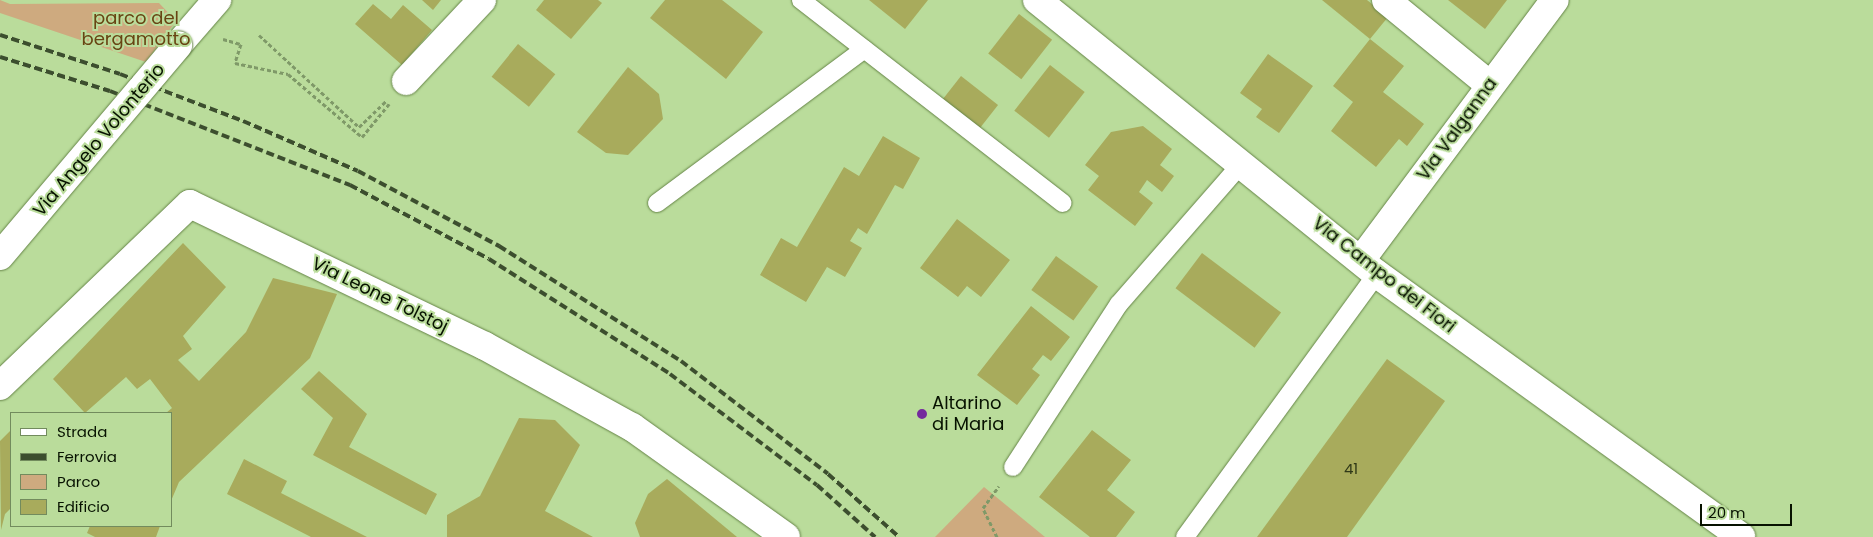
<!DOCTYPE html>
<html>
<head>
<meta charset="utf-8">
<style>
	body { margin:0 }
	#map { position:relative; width:1873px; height:537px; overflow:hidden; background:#badc9b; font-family:Poppins,sans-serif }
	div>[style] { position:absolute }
	.green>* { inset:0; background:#ceaa7f }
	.building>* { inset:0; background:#a8ab5c; transform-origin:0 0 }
	.path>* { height:3px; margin-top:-1.5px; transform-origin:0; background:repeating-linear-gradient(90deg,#7f9968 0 4px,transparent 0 6.5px) }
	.roads { filter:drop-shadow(0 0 1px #658447) drop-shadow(0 0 1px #658447) }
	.lane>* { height:18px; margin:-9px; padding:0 9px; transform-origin:9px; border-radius:9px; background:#fff }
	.street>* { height:28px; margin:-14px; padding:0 14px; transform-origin:14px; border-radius:14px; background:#fff }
	.secondary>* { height:28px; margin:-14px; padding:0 14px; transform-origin:14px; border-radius:14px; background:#fff }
	.rail>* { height:4px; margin-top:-2px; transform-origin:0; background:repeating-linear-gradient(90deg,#3c4e2e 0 8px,transparent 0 12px) }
	.bridges { filter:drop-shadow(0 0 1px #658447) drop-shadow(0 0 1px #658447) }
	.secondary-bridge>* { height:28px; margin:-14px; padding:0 14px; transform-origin:14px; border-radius:14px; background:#fff }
	.dots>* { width:14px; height:14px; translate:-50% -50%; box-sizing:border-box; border:2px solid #badc9b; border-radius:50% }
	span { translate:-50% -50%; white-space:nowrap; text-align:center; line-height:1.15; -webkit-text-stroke:4px #badc9b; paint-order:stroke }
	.number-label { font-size:15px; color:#2f3817 }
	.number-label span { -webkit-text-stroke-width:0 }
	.park-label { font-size:18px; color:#684413 }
	.street-label { font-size:18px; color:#071200 }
	.poi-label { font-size:18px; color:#071200 }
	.left { translate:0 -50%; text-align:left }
	.legend { position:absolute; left:10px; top:412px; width:162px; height:115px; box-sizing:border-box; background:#badc9b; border:1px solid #728b5d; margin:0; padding:6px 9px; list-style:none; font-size:15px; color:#071200 }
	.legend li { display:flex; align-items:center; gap:10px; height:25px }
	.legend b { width:25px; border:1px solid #728b5d }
	.scale { position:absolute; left:1700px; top:504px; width:92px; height:22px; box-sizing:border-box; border:2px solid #071200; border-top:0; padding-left:6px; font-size:15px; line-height:18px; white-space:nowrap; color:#071200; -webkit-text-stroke:4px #badc9b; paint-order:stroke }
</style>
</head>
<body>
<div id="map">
	<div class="green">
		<div style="clip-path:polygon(0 0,10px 4px,159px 3px,176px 21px,146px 62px,0 13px)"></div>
		<div style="clip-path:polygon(984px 487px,1045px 537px,935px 537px)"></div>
	</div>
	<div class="building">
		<div style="clip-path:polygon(422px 0,441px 0,433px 10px)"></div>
		<div style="clip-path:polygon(544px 0,598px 0,602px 3px,571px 39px,536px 10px)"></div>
		<div style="clip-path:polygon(665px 0,722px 0,763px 32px,726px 79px,650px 18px)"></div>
		<div style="clip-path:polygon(869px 0,928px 0,905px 29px)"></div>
		<div style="clip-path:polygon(1322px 0,1367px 0,1388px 17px,1370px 39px)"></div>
		<div style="clip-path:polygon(1448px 0,1507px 0,1485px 29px)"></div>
		<div style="clip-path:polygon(373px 4px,391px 19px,403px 5px,432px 30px,402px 65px,355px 24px)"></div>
		<div style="left:1019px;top:14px;width:42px;height:50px;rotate:38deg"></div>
		<div style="clip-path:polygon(1370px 39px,1404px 66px,1383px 92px,1424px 124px,1407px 146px,1399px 139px,1376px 167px,1331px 131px,1353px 102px,1333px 86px)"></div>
		<div style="left:518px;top:44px;width:48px;height:42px;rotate:39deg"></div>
		<div style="clip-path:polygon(1268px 54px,1313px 86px,1279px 133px,1256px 117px,1262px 109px,1240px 93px)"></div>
		<div style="left:1050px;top:65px;width:44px;height:58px;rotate:38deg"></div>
		<div style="clip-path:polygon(628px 67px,659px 94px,663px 119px,628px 155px,606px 153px,577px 132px)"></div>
		<div style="left:961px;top:76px;width:47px;height:29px;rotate:38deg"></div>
		<div style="clip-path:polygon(1143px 126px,1172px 149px,1160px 165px,1174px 176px,1162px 192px,1147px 180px,1139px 192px,1153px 203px,1135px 226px,1088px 190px,1099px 176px,1085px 165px,1111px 132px)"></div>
		<div style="clip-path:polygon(883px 136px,920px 158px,903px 189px,895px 185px,867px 234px,858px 228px,850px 241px,862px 248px,845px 277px,827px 267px,806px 302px,760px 275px,781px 238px,797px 247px,844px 167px,859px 176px)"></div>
		<div style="clip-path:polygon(957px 219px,1010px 260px,981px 297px,967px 286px,958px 297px,920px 268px)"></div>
		<div style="clip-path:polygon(183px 243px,226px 287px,183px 336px,192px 349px,178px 360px,199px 381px,246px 332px,273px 278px,337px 294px,310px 358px,179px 482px,171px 501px,171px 413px,166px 413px,172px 408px,150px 379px,137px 389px,126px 377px,85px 413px,53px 379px)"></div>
		<div style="left:1202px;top:253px;width:99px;height:44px;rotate:37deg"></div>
		<div style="left:1056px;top:256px;width:52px;height:42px;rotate:36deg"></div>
		<div style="clip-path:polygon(1031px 306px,1070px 337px,1051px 361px,1043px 355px,1032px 369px,1040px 375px,1017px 405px,977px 375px)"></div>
		<div style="clip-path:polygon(1387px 359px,1445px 401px,1347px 537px,1257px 537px)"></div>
		<div style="clip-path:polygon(319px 371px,367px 414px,349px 447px,437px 494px,426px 515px,313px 455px,333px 418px,301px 389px)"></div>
		<div style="clip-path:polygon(519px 418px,555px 420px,580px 445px,545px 511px,593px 537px,447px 537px,447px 515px,480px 496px)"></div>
		<div style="clip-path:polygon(11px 430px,11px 508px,5px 514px,1px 530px,0 441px)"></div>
		<div style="clip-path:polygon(1092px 430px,1131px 460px,1107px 490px,1135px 512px,1116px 537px,1090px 537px,1039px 497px)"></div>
		<div style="clip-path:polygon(244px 459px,287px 481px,281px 493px,367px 537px,311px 537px,227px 494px)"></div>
		<div style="clip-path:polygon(667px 479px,737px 537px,640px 537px,635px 523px,648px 494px)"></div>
		<div style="clip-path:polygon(90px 526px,160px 526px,156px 537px,95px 537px,87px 533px)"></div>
	</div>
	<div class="path">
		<div style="left:259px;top:35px;width:136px;rotate:42.6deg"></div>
		<div style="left:359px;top:127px;width:37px;rotate:-44deg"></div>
		<div style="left:223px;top:39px;width:19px;rotate:16deg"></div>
		<div style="left:241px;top:44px;width:20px;rotate:108deg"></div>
		<div style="left:235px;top:63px;width:54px;rotate:11.7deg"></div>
		<div style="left:288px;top:74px;width:97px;rotate:40.4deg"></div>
		<div style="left:362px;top:137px;width:43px;rotate:-50.7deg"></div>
		<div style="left:997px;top:537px;width:32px;rotate:-116deg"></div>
		<div style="left:983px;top:508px;width:27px;rotate:-54deg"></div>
	</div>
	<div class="roads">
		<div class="lane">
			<div style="left:801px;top:0;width:331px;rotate:37.8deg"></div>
			<div style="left:657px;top:203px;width:258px;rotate:-36.6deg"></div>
			<div style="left:1013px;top:467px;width:194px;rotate:-57deg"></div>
			<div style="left:1119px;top:304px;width:187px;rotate:-48.9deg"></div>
			<div style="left:1185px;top:537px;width:326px;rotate:-53.9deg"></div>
		</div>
		<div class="street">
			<div style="left:1037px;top:0;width:437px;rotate:38.9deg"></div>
			<div style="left:1377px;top:274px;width:449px;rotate:35.8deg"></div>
			<div style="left:1386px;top:0;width:134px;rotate:39.3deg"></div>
			<div style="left:406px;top:81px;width:111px;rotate:-46.8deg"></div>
			<div style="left:1361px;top:260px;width:324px;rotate:-53.3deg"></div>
			<div style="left:0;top:386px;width:263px;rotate:-43.8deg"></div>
			<div style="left:190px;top:204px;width:327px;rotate:25.7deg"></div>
			<div style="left:485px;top:346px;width:168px;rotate:28.9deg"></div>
			<div style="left:632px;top:427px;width:189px;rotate:35.5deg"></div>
		</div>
		<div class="secondary">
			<div style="left:178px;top:45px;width:60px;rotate:-49.1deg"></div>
		</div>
	</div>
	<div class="rail">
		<div style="left:0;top:35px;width:126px;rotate:18deg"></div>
		<div style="left:120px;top:74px;width:132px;rotate:20.9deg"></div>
		<div style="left:243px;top:121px;width:125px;rotate:23.5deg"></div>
		<div style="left:358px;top:171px;width:160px;rotate:28deg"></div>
		<div style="left:499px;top:246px;width:215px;rotate:32.3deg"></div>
		<div style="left:681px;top:361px;width:185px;rotate:37.5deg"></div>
		<div style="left:828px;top:474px;width:95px;rotate:41.6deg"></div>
		<div style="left:0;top:57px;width:115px;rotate:17.2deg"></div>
		<div style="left:110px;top:91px;width:258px;rotate:21.4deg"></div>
		<div style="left:350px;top:185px;width:157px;rotate:28deg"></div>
		<div style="left:489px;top:259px;width:214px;rotate:32.4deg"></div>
		<div style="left:670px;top:374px;width:184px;rotate:37.1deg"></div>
		<div style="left:817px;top:485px;width:78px;rotate:41.9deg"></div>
	</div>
	<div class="bridges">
		<div class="secondary-bridge">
			<div style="left:0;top:256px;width:276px;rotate:-49.8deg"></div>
		</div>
	</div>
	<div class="dots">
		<div style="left:922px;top:414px;background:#742a9d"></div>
	</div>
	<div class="number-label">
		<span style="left:1351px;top:469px">41</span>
	</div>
	<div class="park-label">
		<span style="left:136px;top:29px">parco del<br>bergamotto</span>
	</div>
	<div class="street-label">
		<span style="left:1457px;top:129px;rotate:-54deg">Via Valganna</span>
		<span style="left:99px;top:140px;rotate:-50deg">Via Angelo Volonterio</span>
		<span style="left:1384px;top:275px;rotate:38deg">Via Campo dei Fiori</span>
		<span style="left:380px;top:295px;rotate:26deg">Via Leone Tolstoj</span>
	</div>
	<div class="poi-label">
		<span class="left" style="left:932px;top:414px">Altarino<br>di Maria</span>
	</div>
	<ul class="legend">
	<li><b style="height:6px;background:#fff"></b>Strada</li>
	<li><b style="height:6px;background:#3c4e2e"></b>Ferrovia</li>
	<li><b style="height:14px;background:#ceaa7f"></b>Parco</li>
	<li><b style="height:14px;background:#a8ab5c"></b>Edificio</li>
	</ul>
	<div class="scale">20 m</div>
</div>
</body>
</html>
